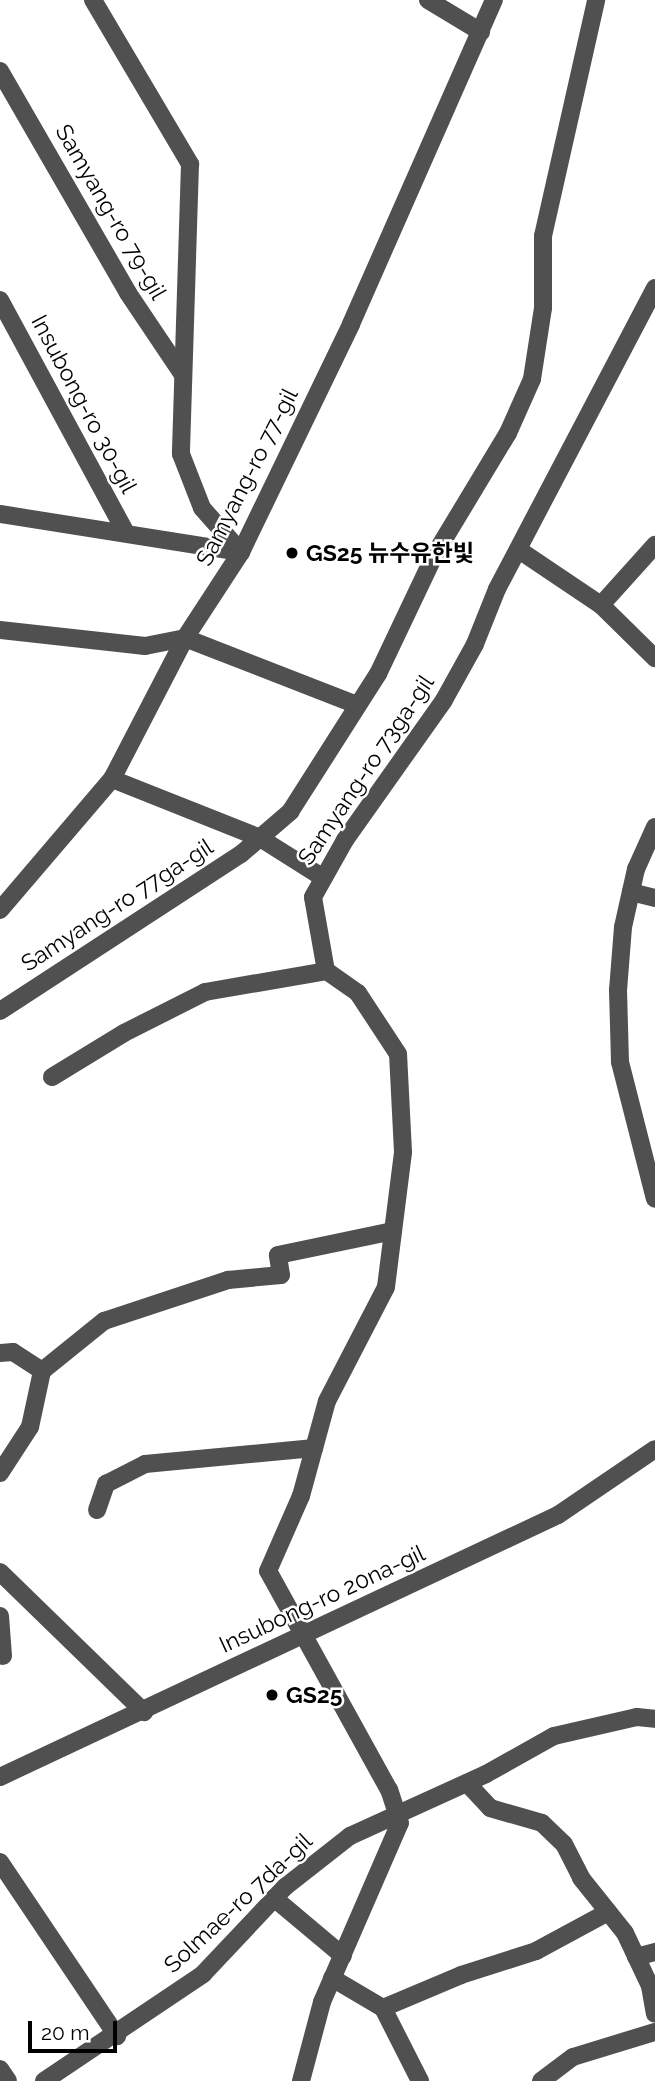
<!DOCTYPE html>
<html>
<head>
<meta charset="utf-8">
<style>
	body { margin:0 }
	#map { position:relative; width:655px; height:2081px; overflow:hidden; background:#fff; font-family:Raleway,"Noto Sans KR",sans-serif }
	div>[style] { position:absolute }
	.minor>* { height:18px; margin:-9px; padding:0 9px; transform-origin:9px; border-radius:9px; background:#505050 }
	.dots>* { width:19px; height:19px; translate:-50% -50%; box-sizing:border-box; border:4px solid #fff; border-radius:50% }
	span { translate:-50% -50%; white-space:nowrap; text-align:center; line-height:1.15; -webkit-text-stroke:5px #fff; paint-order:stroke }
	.street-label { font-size:23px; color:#000 }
	.poi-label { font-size:23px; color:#000; font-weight:700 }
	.left { translate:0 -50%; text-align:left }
	.scale { position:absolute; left:28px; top:2021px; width:89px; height:32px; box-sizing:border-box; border:4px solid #000; border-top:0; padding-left:9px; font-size:21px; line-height:24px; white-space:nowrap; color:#000; -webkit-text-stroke:5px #fff; paint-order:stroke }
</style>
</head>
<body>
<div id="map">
	<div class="minor">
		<div style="left:93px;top:0;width:191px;rotate:59.4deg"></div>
		<div style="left:190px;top:164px;width:290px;rotate:91.8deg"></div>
		<div style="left:181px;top:454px;width:58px;rotate:68.7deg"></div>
		<div style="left:202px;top:508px;width:59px;rotate:48.4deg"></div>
		<div style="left:428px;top:0;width:62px;rotate:31.1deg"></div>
		<div style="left:0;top:71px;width:256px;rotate:60deg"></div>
		<div style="left:128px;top:293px;width:99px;rotate:56.1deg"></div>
		<div style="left:0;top:300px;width:263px;rotate:61.6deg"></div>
		<div style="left:0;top:514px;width:244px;rotate:9deg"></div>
		<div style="left:519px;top:550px;width:99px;rotate:33.9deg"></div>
		<div style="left:601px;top:605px;width:76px;rotate:44.5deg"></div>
		<div style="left:601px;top:605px;width:81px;rotate:-48deg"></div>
		<div style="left:0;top:630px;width:146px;rotate:6.3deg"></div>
		<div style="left:145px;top:646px;width:41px;rotate:-11.3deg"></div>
		<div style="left:185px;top:638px;width:185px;rotate:21.3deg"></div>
		<div style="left:112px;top:779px;width:159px;rotate:21.7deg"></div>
		<div style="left:260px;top:838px;width:73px;rotate:32.2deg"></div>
		<div style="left:655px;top:827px;width:46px;rotate:114.3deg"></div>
		<div style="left:636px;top:869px;width:59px;rotate:102.6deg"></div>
		<div style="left:623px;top:927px;width:63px;rotate:94.5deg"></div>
		<div style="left:618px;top:990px;width:72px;rotate:88.4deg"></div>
		<div style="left:620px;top:1062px;width:141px;rotate:75.7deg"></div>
		<div style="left:631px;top:892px;width:25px;rotate:14deg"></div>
		<div style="left:0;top:910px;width:172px;rotate:-49.5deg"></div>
		<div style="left:112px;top:779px;width:159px;rotate:-62.6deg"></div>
		<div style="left:185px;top:638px;width:103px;rotate:-56.9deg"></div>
		<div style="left:241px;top:552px;width:253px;rotate:-64.2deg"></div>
		<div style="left:351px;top:324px;width:354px;rotate:-66.2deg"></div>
		<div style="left:0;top:1011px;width:288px;rotate:-33.1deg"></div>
		<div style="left:241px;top:854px;width:65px;rotate:-40.6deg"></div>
		<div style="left:290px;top:812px;width:164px;rotate:-57.5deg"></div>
		<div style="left:378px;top:674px;width:133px;rotate:-64.6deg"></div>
		<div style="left:435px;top:554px;width:141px;rotate:-58.9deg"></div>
		<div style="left:508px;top:433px;width:59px;rotate:-66deg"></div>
		<div style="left:532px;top:379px;width:72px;rotate:-81.2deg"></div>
		<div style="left:543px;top:308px;width:72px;rotate:-90deg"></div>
		<div style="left:543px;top:236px;width:242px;rotate:-77.3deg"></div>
		<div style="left:52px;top:1077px;width:84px;rotate:-31.4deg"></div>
		<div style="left:124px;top:1033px;width:91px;rotate:-26.8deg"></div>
		<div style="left:205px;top:992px;width:123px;rotate:-9.8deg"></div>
		<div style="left:0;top:1353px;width:13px;rotate:-4deg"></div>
		<div style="left:13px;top:1352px;width:35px;rotate:33deg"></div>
		<div style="left:0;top:1473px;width:55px;rotate:-56.9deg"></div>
		<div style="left:30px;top:1427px;width:57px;rotate:-77.9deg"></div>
		<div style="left:42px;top:1371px;width:80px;rotate:-38.9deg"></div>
		<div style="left:104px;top:1321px;width:131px;rotate:-18.3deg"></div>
		<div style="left:228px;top:1280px;width:53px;rotate:-5.4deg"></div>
		<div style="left:281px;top:1275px;width:20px;rotate:-99deg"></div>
		<div style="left:278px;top:1255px;width:117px;rotate:-11.8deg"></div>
		<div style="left:97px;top:1510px;width:28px;rotate:-71deg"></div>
		<div style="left:106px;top:1484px;width:44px;rotate:-27.1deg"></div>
		<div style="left:145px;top:1464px;width:170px;rotate:-5.4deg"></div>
		<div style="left:0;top:1572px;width:201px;rotate:44.2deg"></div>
		<div style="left:0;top:1616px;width:40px;rotate:85.7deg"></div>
		<div style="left:0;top:1777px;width:616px;rotate:-25.15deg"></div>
		<div style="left:558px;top:1515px;width:117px;rotate:-34.2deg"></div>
		<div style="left:467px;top:1783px;width:34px;rotate:47deg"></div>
		<div style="left:490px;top:1808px;width:54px;rotate:16.1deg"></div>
		<div style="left:542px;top:1823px;width:30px;rotate:44deg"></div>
		<div style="left:564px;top:1844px;width:38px;rotate:63deg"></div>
		<div style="left:581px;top:1878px;width:70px;rotate:51.3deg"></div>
		<div style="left:625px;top:1933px;width:59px;rotate:64.7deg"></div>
		<div style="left:650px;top:1986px;width:28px;rotate:80deg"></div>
		<div style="left:0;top:1862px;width:210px;rotate:56.1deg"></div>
		<div style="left:274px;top:1898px;width:90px;rotate:40deg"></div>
		<div style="left:636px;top:1957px;width:20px;rotate:-15deg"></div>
		<div style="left:332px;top:1978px;width:59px;rotate:30.5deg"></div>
		<div style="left:383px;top:2008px;width:85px;rotate:-22.9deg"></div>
		<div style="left:461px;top:1975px;width:79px;rotate:-17.7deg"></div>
		<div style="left:536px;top:1951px;width:82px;rotate:-28.4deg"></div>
		<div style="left:383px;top:2008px;width:82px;rotate:63.1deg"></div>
		<div style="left:0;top:2069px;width:14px;rotate:56deg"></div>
		<div style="left:44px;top:2081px;width:192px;rotate:-33.9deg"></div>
		<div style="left:203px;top:1974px;width:120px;rotate:-46.7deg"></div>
		<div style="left:285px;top:1887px;width:83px;rotate:-38.1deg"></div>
		<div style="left:350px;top:1836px;width:149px;rotate:-24.5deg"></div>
		<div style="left:486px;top:1774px;width:78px;rotate:-29.2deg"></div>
		<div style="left:554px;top:1736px;width:85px;rotate:-12.9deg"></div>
		<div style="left:637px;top:1717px;width:18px;rotate:6deg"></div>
		<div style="left:301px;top:2081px;width:82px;rotate:-75.1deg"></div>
		<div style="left:322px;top:2002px;width:195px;rotate:-66.5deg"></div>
		<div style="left:400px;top:1823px;width:35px;rotate:-108deg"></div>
		<div style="left:389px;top:1790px;width:250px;rotate:-118.9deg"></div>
		<div style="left:268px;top:1571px;width:82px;rotate:-66.3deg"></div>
		<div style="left:301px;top:1496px;width:98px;rotate:-74.7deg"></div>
		<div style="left:327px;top:1401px;width:128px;rotate:-62.6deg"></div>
		<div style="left:386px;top:1287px;width:136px;rotate:-82.8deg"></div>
		<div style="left:403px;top:1152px;width:98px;rotate:-92.9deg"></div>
		<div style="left:398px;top:1054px;width:73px;rotate:-123.3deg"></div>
		<div style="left:358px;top:993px;width:39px;rotate:-145deg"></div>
		<div style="left:326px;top:971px;width:75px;rotate:-100deg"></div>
		<div style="left:313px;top:897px;width:65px;rotate:-60.7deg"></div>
		<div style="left:345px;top:840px;width:171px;rotate:-54.7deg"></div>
		<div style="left:444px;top:700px;width:64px;rotate:-61deg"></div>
		<div style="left:475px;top:644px;width:59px;rotate:-68.2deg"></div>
		<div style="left:497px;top:589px;width:340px;rotate:-62.3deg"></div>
		<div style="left:541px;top:2081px;width:40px;rotate:-37deg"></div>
		<div style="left:573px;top:2057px;width:86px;rotate:-17deg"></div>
	</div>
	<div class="dots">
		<div style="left:292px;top:553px;background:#000"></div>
		<div style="left:272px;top:1695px;background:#000"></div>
	</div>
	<div class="street-label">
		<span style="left:111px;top:212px;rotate:60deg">Samyang-ro 79-gil</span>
		<span style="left:84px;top:404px;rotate:62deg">Insubong-ro 30-gil</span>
		<span style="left:247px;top:477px;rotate:-63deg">Samyang-ro 77-gil</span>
		<span style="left:366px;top:770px;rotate:-56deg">Samyang-ro 73ga-gil</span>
		<span style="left:117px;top:905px;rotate:-33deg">Samyang-ro 77ga-gil</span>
		<span style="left:322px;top:1599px;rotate:-25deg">Insubong-ro 20na-gil</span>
		<span style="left:238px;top:1903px;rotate:-43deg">Solmae-ro 7da-gil</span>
	</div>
	<div class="poi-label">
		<span class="left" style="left:306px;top:553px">GS25 뉴수유한빛</span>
		<span class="left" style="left:286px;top:1695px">GS25</span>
	</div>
	<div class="scale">20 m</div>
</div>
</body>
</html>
